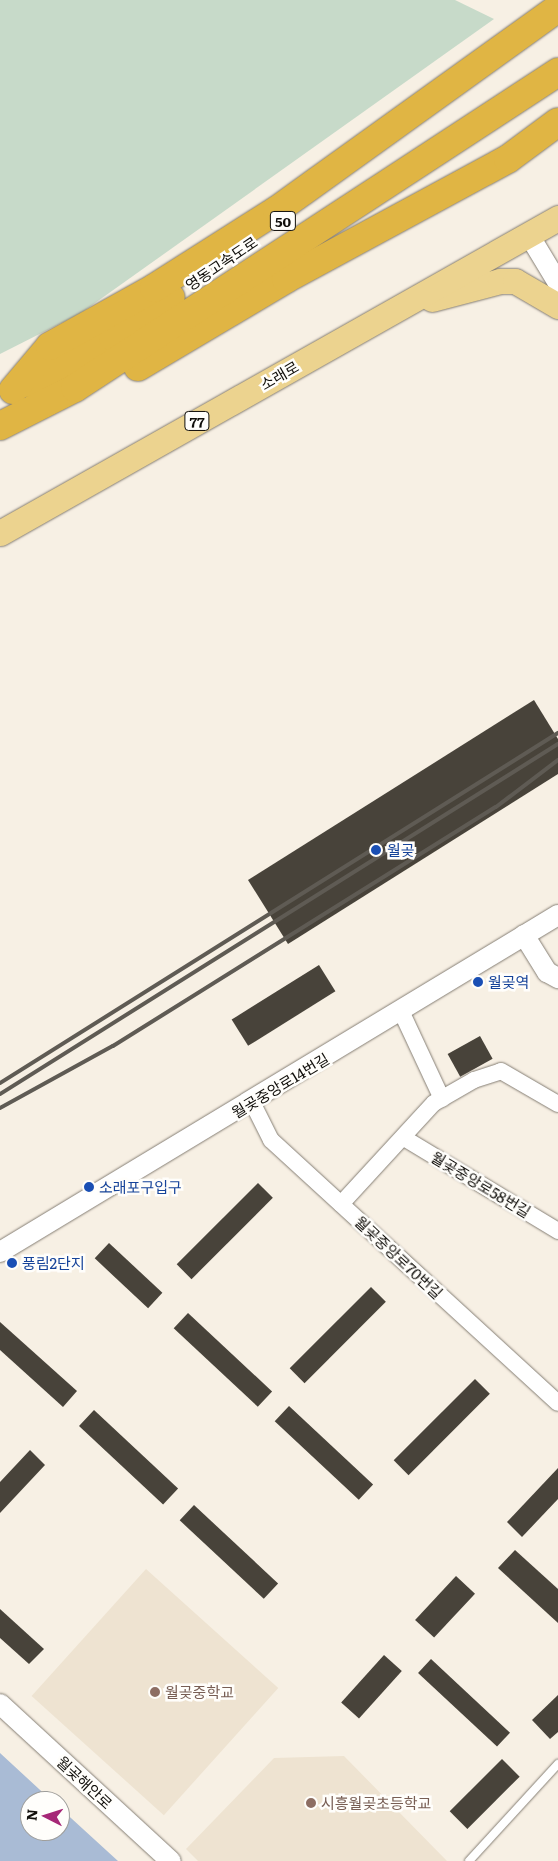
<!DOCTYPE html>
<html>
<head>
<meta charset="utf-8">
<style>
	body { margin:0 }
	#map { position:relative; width:558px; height:1861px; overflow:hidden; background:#f7f0e4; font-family:Literata,"Noto Sans KR",serif }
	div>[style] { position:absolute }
	.built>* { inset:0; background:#eee3d1; transform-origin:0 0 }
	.green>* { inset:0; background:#c7dac9 }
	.water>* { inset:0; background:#a9bbd5 }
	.building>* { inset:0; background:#48433a; transform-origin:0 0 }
	.roads { filter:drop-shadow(0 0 1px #857e74) drop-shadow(0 0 1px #857e74) }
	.service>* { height:8px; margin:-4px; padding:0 4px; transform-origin:4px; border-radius:4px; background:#fff }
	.minor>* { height:16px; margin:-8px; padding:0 8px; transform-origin:8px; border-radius:8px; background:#fff }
	.tertiary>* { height:20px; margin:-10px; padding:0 10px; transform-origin:10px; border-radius:10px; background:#fff }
	.primary>* { height:25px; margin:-12.5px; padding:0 12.5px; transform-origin:12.5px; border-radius:12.5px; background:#ecd38f }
	.motorway>* { height:28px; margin:-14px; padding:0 14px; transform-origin:14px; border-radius:14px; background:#e0b544 }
	.rail>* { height:4px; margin:-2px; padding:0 2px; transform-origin:2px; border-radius:2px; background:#5f5b54 }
	.dots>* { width:14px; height:14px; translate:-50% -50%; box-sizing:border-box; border:2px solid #fffefb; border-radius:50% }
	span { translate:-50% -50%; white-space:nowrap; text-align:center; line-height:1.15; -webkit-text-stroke:5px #fffefb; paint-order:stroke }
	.shield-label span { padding:1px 4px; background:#fffefb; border:1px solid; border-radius:4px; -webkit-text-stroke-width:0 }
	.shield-label { font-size:14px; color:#100e0a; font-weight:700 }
	.street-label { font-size:15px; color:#100e0a }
	.transit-label { font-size:15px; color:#164399 }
	.left { translate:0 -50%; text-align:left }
	.education-label { font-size:15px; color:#785e54 }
	.north { position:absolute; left:20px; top:1791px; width:50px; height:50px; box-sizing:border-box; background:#fffefb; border:1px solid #9f9e9b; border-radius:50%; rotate:275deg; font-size:14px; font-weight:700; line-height:20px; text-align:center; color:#100e0a }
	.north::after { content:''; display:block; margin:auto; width:18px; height:22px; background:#a62777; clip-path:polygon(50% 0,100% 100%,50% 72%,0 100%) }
</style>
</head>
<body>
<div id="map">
	<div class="built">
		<div style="left:146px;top:1569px;width:178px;height:171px;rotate:42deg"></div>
		<div style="clip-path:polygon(344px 1756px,447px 1861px,198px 1861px,186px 1849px,274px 1758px)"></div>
	</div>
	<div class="green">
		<div style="clip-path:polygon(0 0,455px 0,494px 19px,81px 313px,0 354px)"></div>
	</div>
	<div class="water">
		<div style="clip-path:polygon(0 1753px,52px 1801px,30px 1801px,30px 1831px,60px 1831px,60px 1808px,118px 1861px,0 1861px)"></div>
	</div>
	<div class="building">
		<div style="clip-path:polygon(534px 700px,558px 739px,558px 774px,288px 944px,248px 880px)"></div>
		<div style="left:319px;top:965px;width:31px;height:103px;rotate:58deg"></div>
		<div style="left:480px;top:1036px;width:26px;height:37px;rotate:61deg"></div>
		<div style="left:258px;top:1183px;width:21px;height:115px;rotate:45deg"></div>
		<div style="left:109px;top:1243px;width:73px;height:21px;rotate:43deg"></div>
		<div style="left:371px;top:1287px;width:21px;height:115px;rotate:45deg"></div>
		<div style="left:188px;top:1313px;width:115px;height:21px;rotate:43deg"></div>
		<div style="clip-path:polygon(0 1322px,77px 1391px,63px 1407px,0 1350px)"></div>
		<div style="left:475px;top:1379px;width:21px;height:115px;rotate:45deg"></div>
		<div style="left:289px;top:1406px;width:115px;height:21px;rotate:43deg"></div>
		<div style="left:94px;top:1410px;width:115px;height:22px;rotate:43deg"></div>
		<div style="clip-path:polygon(30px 1450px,45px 1465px,0 1513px,0 1482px)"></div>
		<div style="clip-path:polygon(558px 1468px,558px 1499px,522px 1537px,507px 1522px)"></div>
		<div style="left:194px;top:1505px;width:115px;height:21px;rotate:43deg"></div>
		<div style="clip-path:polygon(515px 1550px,558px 1589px,558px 1623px,498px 1568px)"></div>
		<div style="left:456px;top:1576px;width:26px;height:60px;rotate:43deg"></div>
		<div style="clip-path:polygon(0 1609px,44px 1649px,29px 1664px,0 1638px)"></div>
		<div style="left:384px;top:1655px;width:24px;height:64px;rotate:42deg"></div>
		<div style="left:431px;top:1659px;width:108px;height:19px;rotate:43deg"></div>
		<div style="clip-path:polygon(558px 1695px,558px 1732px,550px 1739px,532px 1720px)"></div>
		<div style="left:502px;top:1759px;width:25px;height:74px;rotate:45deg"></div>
	</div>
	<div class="roads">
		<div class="service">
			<div style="left:469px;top:1861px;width:132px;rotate:-47.5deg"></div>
		</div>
		<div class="minor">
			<div style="left:401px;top:1011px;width:97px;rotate:65deg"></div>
			<div style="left:252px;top:1102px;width:42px;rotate:63.4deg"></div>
			<div style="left:271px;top:1140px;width:389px;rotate:42.5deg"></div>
			<div style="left:404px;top:1138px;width:180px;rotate:31.1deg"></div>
			<div style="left:341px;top:1204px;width:137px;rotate:-47.4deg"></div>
			<div style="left:434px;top:1103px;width:46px;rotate:-29.9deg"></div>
			<div style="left:474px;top:1080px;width:28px;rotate:-18deg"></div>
			<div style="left:501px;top:1071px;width:66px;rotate:30.1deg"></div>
		</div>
		<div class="tertiary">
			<div style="left:529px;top:235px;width:56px;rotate:58.9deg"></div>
			<div style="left:524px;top:935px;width:44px;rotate:58.1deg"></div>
			<div style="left:547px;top:972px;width:13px;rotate:29deg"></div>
			<div style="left:0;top:1252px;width:652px;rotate:-31.13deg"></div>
			<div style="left:0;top:1704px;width:232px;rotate:42.6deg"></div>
		</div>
		<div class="primary">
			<div style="left:432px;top:299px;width:70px;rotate:-14.8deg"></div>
			<div style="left:500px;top:281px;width:15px"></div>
			<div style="left:515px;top:281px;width:50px;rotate:30.2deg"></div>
			<div style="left:0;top:533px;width:641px;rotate:-29.45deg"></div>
		</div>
		<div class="motorway">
			<div style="left:138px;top:367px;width:172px;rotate:-30.7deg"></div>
			<div style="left:286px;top:279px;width:252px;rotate:-28.4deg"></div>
			<div style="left:508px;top:159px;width:62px;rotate:-36.5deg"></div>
			<div style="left:25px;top:383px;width:99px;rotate:-27.6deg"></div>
			<div style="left:113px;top:337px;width:70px;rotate:-34.6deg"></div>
			<div style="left:13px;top:390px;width:57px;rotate:-49.9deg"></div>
			<div style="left:50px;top:346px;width:119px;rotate:-29.1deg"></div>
			<div style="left:154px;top:288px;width:146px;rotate:-32.4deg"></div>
			<div style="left:277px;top:210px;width:346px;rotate:-35.7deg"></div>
			<div style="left:0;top:426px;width:84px;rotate:-26.9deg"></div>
			<div style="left:75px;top:388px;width:577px;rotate:-33.19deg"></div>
		</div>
	</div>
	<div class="rail">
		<div style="left:0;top:1083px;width:659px;rotate:-32.1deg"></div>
		<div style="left:0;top:1094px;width:659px;rotate:-32.1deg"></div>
		<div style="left:0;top:1108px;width:129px;rotate:-28.8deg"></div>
		<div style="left:113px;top:1046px;width:451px;rotate:-32deg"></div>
		<div style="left:496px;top:807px;width:78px;rotate:-37.2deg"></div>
	</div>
	<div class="dots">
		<div style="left:376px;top:850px;background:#1a4fb4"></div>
		<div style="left:478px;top:982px;background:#1a4fb4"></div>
		<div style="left:89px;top:1187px;background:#1a4fb4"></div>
		<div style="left:12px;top:1263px;background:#1a4fb4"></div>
		<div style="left:155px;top:1692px;background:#8d6e63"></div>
		<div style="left:311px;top:1803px;background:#8d6e63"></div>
	</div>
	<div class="shield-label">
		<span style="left:283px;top:221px">50</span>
		<span style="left:197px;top:421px">77</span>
	</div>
	<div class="street-label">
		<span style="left:221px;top:263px;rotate:-34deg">영동고속도로</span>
		<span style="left:279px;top:375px;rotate:-30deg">소래로</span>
		<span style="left:280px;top:1085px;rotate:-31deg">월곶중앙로14번길</span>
		<span style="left:481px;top:1184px;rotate:31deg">월곶중앙로58번길</span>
		<span style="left:399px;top:1257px;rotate:43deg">월곶중앙로70번길</span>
		<span style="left:85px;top:1782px;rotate:43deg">월곶해안로</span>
	</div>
	<div class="transit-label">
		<span class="left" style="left:387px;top:850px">월곶</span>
		<span class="left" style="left:488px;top:982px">월곶역</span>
		<span class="left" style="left:99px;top:1187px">소래포구입구</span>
		<span class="left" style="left:22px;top:1263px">풍림2단지</span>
	</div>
	<div class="education-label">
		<span class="left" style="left:165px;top:1692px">월곶중학교</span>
		<span class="left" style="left:321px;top:1803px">시흥월곶초등학교</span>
	</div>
	<div class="north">N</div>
</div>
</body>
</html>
